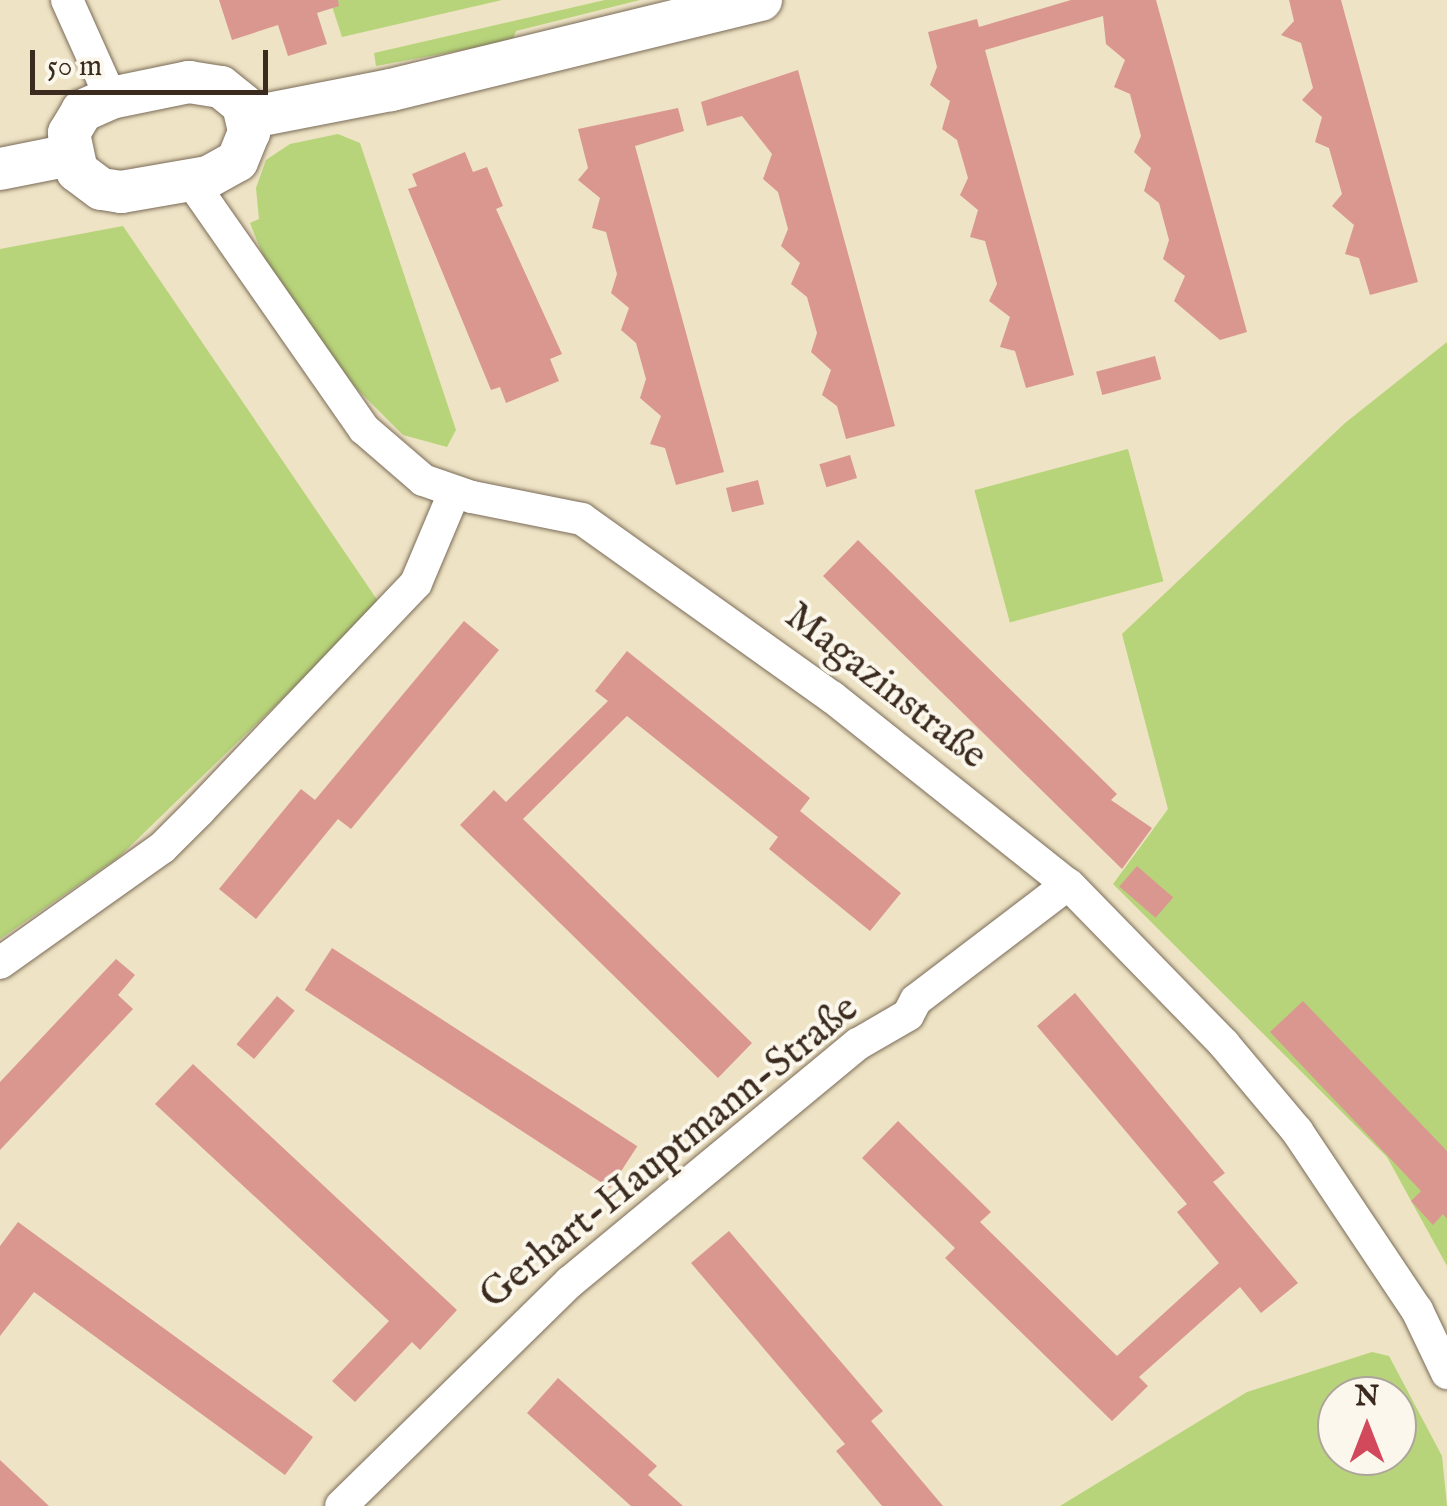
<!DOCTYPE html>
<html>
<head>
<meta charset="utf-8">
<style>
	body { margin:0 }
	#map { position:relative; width:1447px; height:1506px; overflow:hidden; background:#eee3c4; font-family:"IM FELL English",serif }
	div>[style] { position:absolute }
	.green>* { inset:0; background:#b7d47a; transform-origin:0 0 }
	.building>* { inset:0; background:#da978f; transform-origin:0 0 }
	.roads { filter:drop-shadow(0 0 2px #7a6b58) drop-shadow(0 0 2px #7a6b58) }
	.minor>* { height:32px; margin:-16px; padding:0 16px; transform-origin:16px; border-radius:16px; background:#fff }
	.major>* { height:42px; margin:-21px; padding:0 21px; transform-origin:21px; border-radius:21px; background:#fff }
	span { translate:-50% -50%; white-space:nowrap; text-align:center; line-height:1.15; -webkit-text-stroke:8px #fbf7ec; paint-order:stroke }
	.street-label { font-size:40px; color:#3b2a1e }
	.north { position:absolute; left:1317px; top:1376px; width:100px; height:100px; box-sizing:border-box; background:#fbf7ec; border:2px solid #aea59a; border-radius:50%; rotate:0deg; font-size:28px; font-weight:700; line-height:40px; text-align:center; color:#3b2a1e }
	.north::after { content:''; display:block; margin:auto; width:35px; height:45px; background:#d1495b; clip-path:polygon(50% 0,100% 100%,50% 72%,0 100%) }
	.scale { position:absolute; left:30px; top:50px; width:238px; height:45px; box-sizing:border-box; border:5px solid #3b2a1e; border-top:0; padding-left:12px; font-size:30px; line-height:35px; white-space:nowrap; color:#3b2a1e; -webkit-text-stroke:8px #fbf7ec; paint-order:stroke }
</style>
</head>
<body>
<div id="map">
	<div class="green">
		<div style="clip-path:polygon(330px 0,502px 0,342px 37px)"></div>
		<div style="clip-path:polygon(605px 0,640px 0,516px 31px,512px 41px,376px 66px,374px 53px)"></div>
		<div style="clip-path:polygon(338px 134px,360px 143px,456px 430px,447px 447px,403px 435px,356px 388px,270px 273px,250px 223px,259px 219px,256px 188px,266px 160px,290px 144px)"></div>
		<div style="clip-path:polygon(123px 226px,380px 604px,119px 857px,0 939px,0 249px)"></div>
		<div style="clip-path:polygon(1447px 342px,1447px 1266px,1387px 1157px,1113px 884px,1168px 809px,1122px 634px,1345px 423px)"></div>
		<div style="left:1128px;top:449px;width:137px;height:159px;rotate:75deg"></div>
		<div style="clip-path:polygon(evenodd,1372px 1352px,1389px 1356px,1442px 1456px,1447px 1506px,1060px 1506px,1247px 1392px,1372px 1352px,1337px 1396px,1397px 1396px,1397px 1456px,1337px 1456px,1337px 1396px)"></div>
	</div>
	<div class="building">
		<div style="clip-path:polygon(219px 0,338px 0,339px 6px,317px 13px,327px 44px,288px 56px,278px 25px,232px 40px)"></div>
		<div style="clip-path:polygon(1071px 0,1156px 0,1247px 332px,1220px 340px,1174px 301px,1185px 276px,1163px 259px,1169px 240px,1159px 203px,1144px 191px,1151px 168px,1134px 152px,1141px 136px,1130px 94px,1114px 87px,1125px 60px,1106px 44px,1103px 16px,985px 50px,1074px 375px,1026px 388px,1015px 351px,1000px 347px,1010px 317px,989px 301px,997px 284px,985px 241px,970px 237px,978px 210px,960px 195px,968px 178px,957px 140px,942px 129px,950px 101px,930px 85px,937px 67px,928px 32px,977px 19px,979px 27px)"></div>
		<div style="clip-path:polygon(1289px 0,1341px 0,1418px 282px,1370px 295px,1359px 258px,1345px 254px,1354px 225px,1332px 206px,1342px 194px,1329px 148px,1315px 142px,1322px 117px,1302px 100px,1313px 88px,1301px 43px,1281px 35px,1294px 21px)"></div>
		<div style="clip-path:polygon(798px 70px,895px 426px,846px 439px,837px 406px,822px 395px,831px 370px,811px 352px,817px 333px,807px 297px,791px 284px,800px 263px,781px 246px,788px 229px,778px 192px,763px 179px,772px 154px,742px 116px,707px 126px,701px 102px)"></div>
		<div style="clip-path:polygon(678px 108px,684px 131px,635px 146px,724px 472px,676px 485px,665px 448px,650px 444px,661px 416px,640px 398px,646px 379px,636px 343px,621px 330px,629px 308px,611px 293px,617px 274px,606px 232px,592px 228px,600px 198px,578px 180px,588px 168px,578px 129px)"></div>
		<div style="clip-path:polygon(465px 152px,473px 172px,487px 167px,503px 206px,496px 209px,562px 354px,550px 359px,559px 381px,506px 403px,500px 387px,491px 390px,408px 189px,417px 186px,412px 174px)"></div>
		<div style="left:1155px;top:356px;width:24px;height:61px;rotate:75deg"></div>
		<div style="left:850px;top:455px;width:24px;height:32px;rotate:73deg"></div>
		<div style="left:758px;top:480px;width:25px;height:33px;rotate:76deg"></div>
		<div style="clip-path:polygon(858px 540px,1117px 794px,1111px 800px,1152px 828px,1122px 869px,823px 576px)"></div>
		<div style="clip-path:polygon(464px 621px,499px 650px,351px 829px,338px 819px,256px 919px,219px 889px,301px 789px,315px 800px)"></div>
		<div style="clip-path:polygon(627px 651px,810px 798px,800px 811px,901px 893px,870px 931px,769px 849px,778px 837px,627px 716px,523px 819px,752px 1043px,718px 1078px,460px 825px,494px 790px,506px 802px,608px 701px,595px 691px)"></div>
		<div style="left:1137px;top:866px;width:48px;height:27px;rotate:41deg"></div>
		<div style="left:332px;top:948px;width:364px;height:50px;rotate:33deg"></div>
		<div style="clip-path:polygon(116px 959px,135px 975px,118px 995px,133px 1009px,0 1150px,0 1082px)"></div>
		<div style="clip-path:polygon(1075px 993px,1225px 1173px,1213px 1182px,1298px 1283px,1261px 1313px,1240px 1287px,1139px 1377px,1148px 1386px,1112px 1421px,945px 1258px,955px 1248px,862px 1158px,898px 1121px,991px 1212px,980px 1222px,1117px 1356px,1219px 1263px,1177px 1212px,1187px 1204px,1037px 1026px)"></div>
		<div style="left:277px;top:996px;width:23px;height:63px;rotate:40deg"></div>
		<div style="clip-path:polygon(1303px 1001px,1447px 1151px,1447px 1219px,1443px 1214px,1433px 1225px,1411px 1201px,1421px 1191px,1270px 1032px)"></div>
		<div style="clip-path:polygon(193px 1064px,457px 1310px,420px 1350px,412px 1342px,355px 1402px,332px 1381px,389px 1321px,155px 1104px)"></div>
		<div style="clip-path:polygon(18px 1222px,313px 1437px,285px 1475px,34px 1292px,0 1336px,0 1246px)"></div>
		<div style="clip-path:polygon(729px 1231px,883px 1411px,871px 1421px,943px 1506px,882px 1506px,836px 1451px,845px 1444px,691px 1263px)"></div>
		<div style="clip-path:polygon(558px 1378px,657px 1466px,648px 1475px,683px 1506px,631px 1506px,527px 1413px)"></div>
		<div style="clip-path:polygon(0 1460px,49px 1506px,0 1506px)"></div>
	</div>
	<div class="roads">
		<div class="minor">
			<div style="left:67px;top:0;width:107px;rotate:65.8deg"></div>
			<div style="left:191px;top:181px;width:302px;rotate:55.1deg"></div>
			<div style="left:364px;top:429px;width:78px;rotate:40.8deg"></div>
			<div style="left:423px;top:480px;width:52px;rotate:19.1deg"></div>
			<div style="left:472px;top:497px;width:112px;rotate:11.3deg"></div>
			<div style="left:582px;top:519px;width:307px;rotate:35.5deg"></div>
			<div style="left:832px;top:697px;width:304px;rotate:38.5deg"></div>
			<div style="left:1070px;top:886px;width:221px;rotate:45.7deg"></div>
			<div style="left:1224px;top:1044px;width:114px;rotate:50deg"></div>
			<div style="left:1297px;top:1131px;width:216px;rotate:56.2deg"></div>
			<div style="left:1417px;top:1310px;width:70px;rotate:64.5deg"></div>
			<div style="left:0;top:963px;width:199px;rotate:-35.4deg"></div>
			<div style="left:162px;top:848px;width:54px;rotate:-45deg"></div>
			<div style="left:200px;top:810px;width:313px;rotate:-46.4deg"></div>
			<div style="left:416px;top:583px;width:98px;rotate:-67.1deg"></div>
			<div style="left:341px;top:1506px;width:320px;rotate:-44.4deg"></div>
			<div style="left:570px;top:1282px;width:374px;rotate:-39.6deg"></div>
			<div style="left:858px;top:1044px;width:58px;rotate:-30.1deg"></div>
			<div style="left:908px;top:1015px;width:17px;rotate:-62deg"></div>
			<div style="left:916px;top:1000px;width:191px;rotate:-37.3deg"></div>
		</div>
		<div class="major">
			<div style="left:189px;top:82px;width:32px;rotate:9deg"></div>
			<div style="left:221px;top:87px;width:28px;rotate:39deg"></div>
			<div style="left:243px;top:105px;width:28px;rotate:77deg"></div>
			<div style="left:249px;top:132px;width:31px;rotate:112deg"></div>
			<div style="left:237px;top:161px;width:33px;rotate:151deg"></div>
			<div style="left:208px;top:177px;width:88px;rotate:170.2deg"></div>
			<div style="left:121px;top:192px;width:20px;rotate:-171deg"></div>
			<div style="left:101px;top:189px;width:30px;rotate:-143deg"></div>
			<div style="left:77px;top:171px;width:39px;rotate:-102deg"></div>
			<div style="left:69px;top:133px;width:26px;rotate:-59deg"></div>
			<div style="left:82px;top:111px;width:32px;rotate:-24deg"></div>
			<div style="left:111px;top:98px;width:80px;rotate:-11.6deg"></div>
			<div style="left:247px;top:118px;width:147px;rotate:-11deg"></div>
			<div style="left:391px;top:90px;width:381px;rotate:-13.7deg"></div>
			<div style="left:0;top:169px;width:71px;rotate:-11.3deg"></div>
		</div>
	</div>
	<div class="street-label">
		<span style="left:885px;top:687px;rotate:38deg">Magazinstraße</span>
		<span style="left:670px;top:1153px;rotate:-39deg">Gerhart-Hauptmann-Straße</span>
	</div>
	<div class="north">N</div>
	<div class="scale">50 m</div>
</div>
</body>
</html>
